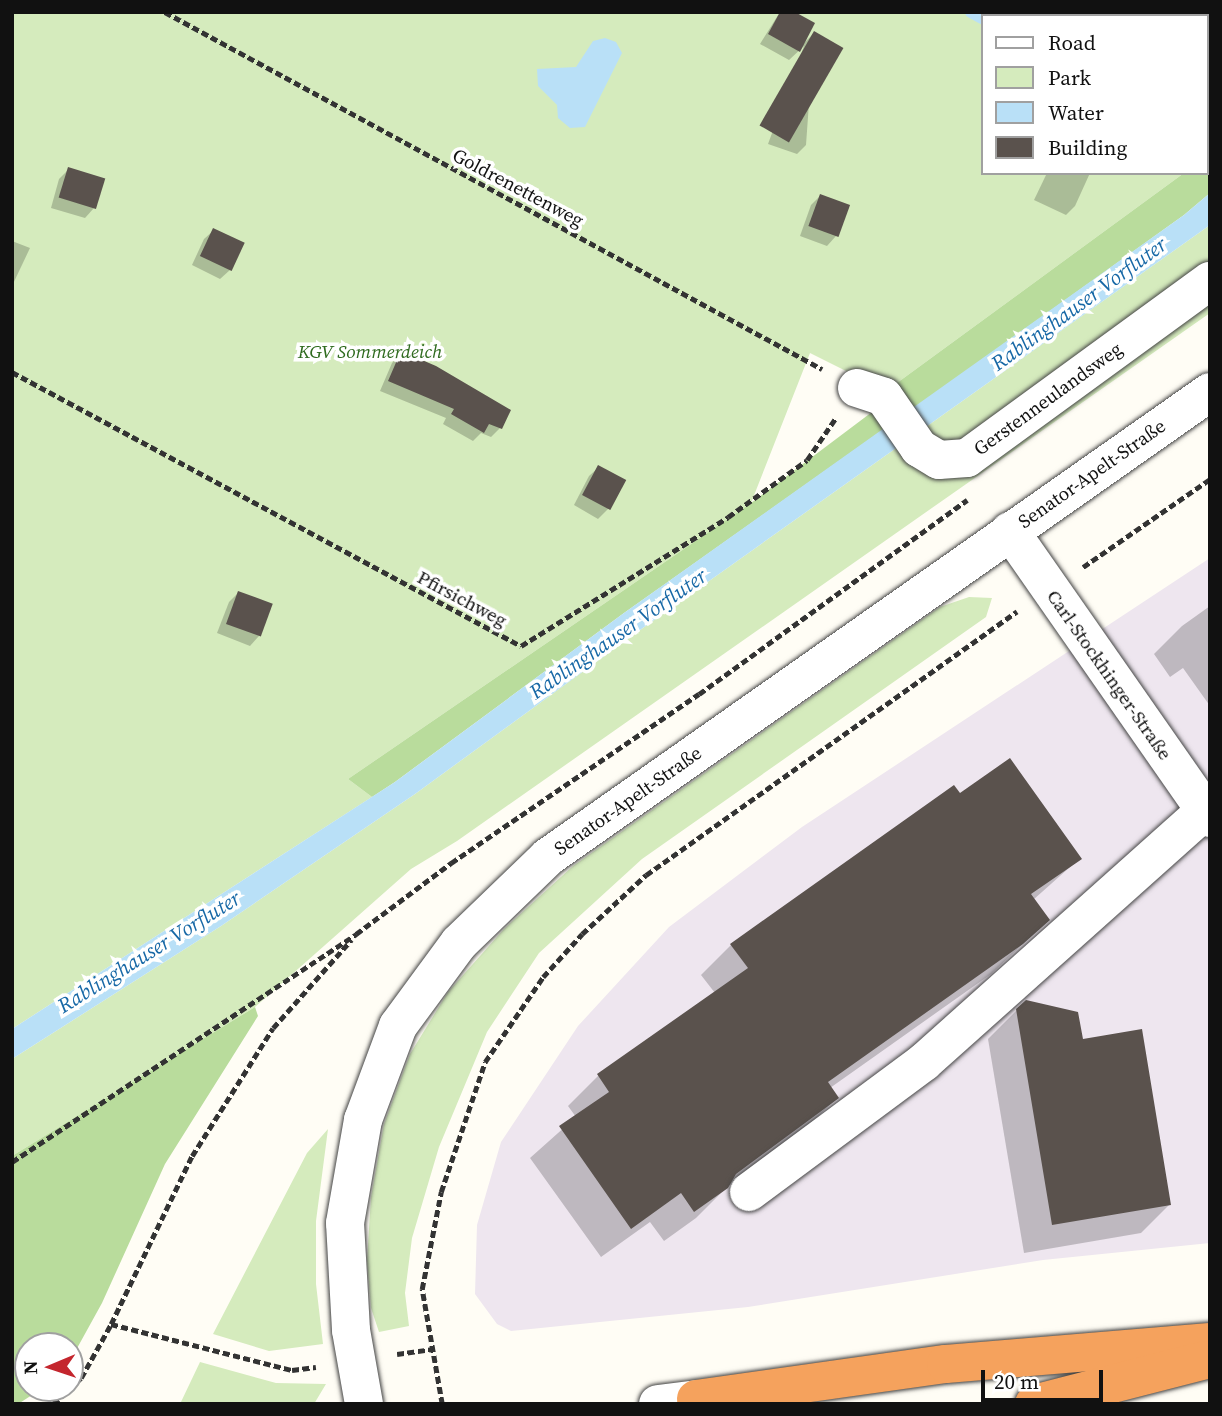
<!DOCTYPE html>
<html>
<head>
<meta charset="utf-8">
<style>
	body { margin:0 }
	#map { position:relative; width:1222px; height:1416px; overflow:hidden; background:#fffdf5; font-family:"Source Serif 4",serif }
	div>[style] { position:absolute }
	.industrial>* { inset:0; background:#eee6ef }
	.green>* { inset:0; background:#d5ebbd }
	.forest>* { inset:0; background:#b9dc9c }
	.water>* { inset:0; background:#b9e0f7 }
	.shadow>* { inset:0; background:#0003 }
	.stream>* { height:12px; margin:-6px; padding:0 6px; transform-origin:6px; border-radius:6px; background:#b9e0f7 }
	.building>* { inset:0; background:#5a524d; transform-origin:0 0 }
	.path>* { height:4.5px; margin-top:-2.25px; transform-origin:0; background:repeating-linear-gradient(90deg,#333 0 7px,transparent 0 10.5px) }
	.roads { filter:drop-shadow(0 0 2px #444) drop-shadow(0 0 2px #444) }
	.minor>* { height:38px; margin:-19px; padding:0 19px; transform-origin:19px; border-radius:19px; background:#fff }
	.highway>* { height:38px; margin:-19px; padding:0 19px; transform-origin:19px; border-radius:19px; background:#f5a25d }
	span { translate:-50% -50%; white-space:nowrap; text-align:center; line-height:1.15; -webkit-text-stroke:7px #fff; paint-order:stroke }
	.street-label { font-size:19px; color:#111 }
	.park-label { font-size:19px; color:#2f6b1f; font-style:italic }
	.water-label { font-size:21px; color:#1768a6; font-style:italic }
	.frame { position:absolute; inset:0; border:14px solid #111; pointer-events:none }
	.legend { position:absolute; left:981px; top:14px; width:228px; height:161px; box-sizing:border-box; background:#fff; border:2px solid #a0a0a0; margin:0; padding:9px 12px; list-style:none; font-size:21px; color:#111 }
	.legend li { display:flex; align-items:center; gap:14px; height:35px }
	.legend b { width:35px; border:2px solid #a0a0a0 }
	.north { position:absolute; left:14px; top:1332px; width:70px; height:70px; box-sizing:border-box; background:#fff; border:2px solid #a0a0a0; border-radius:50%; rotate:268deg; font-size:19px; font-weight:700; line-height:28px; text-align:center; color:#111 }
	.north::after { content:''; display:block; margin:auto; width:24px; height:32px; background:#c4262e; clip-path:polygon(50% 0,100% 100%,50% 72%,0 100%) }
	.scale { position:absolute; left:981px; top:1370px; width:122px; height:32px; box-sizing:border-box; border:4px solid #111; border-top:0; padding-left:9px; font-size:21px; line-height:24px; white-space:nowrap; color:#111; -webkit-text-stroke:5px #fff; paint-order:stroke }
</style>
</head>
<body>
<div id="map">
	<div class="industrial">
		<div style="clip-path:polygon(1210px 558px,1210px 1243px,1043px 1260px,748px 1307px,511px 1331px,497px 1324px,475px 1294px,477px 1225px,501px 1142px,578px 1026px,669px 927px,802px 827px)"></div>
	</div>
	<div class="green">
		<div style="clip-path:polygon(12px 12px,1210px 12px,1210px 166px,1206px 167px,1206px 16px,982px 16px,982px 173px,1184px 173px,886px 391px,810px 353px,751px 503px,348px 779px,372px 797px,12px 1029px)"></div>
		<div style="clip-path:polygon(1210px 225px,1210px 313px,457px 841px,411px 869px,255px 1007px,12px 1156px,12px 1059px,221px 926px,415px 794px,633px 635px)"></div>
		<div style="clip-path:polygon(969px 597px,992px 598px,986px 617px,642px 859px,539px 953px,487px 1032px,439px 1147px,412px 1238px,405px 1293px,409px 1326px,379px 1332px,371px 1308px,367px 1261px,371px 1197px,384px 1124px,410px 1054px,448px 992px,504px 929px,573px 866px,940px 607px)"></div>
		<div style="clip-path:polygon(328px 1129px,316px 1221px,316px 1284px,323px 1344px,269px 1351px,213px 1334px,307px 1153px)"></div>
		<div style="clip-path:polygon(200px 1362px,276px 1383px,326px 1384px,314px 1404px,180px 1404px)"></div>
	</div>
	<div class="forest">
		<div style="clip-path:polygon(1210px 166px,1210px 193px,1184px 215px,910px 411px,886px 391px,1184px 173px,1206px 173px,1206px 167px)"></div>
		<div style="clip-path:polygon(876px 409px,887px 427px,624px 613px,395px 782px,372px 797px,348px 779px,751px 503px)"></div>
		<div style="clip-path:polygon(255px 1007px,258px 1016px,165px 1164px,102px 1303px,70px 1361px,70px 1346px,28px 1346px,28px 1388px,43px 1388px,18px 1404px,12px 1404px,12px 1156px)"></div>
	</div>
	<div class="water">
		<div style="clip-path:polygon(605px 38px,616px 42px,622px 53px,585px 127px,570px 128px,558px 118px,557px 105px,538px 86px,537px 69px,576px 67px,593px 41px)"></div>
		<div style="clip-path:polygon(1210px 193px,1210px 225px,633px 635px,415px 794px,221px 926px,12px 1059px,12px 1029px,395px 782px,624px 613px,1184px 215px)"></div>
	</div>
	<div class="shadow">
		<div style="clip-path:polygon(780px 12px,803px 44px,814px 33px,806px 145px,797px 154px,768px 144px,804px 46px,789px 60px,760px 44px)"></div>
		<div style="clip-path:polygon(69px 169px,94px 208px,85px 218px,51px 208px,59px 179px)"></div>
		<div style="clip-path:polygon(1047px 173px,1090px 173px,1075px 206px,1066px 215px,1034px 200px)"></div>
		<div style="clip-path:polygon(820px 196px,847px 206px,836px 236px,827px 246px,800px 236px,811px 205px)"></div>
		<div style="clip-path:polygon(214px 230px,230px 270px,220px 279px,192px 265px,204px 239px)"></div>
		<div style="clip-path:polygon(12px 241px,30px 248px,12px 286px)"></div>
		<div style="clip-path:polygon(401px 353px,500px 428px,491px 437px,481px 433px,473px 441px,443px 424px,446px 418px,380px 391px,392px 363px)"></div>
		<div style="clip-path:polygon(599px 467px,623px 481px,608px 509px,598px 519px,574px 505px,589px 476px)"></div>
		<div style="clip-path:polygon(238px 593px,259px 636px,250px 646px,217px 633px,229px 602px)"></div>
		<div style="clip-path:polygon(1210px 606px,1210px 706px,1183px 668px,1170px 677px,1154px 654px,1182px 626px)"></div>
		<div style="clip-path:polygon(960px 796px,1079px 859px,1033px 900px,1048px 920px,991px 974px,830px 1088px,837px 1098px,807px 1127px,727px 1187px,696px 1218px,664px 1241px,650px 1222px,601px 1257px,530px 1158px,576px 1117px,568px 1106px,598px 1076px,715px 993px,701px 975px,731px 945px)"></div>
		<div style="clip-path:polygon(1017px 1010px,1082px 1041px,1169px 1205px,1141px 1233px,1024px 1253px,988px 1039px)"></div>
	</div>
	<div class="stream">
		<div style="left:971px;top:12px;width:13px;rotate:29deg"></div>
		<div style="left:1206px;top:144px;width:4px;rotate:27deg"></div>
	</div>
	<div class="building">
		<div style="clip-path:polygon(780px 12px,795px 12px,815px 23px,800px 52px,768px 34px)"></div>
		<div style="left:814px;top:31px;width:34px;height:109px;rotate:30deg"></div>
		<div style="left:68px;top:167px;width:39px;height:32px;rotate:17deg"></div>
		<div style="left:820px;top:194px;width:32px;height:34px;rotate:20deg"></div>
		<div style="left:213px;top:228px;width:35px;height:31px;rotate:25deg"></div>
		<div style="clip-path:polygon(401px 351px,436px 366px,511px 410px,502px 429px,489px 424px,484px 433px,451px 414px,454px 409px,388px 381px)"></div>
		<div style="left:598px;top:465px;width:32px;height:34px;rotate:28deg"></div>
		<div style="left:238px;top:591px;width:37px;height:35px;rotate:20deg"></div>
		<div style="clip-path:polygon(1010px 758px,1082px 859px,1031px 894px,1050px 920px,1023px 944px,828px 1082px,839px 1098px,736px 1174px,728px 1188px,694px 1212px,681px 1193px,631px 1229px,559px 1126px,609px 1092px,597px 1074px,748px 968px,730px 944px,954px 785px,960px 793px)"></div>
		<div style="clip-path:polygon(1026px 1000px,1078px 1012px,1083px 1039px,1142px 1029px,1171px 1205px,1052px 1225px,1016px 1009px)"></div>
	</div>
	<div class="path">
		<div style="left:165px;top:12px;width:748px;rotate:28.52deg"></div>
		<div style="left:1033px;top:12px;width:7px;rotate:34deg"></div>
		<div style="left:1206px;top:107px;width:4px;rotate:27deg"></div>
		<div style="left:12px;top:372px;width:578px;rotate:28.29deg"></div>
		<div style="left:521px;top:646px;width:244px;rotate:-31.9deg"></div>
		<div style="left:728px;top:517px;width:97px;rotate:-35.8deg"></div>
		<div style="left:807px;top:460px;width:50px;rotate:-55.7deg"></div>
		<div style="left:1083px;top:567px;width:155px;rotate:-34.7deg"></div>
		<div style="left:12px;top:1162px;width:413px;rotate:-33.5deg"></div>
		<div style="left:356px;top:934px;width:119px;rotate:-36.8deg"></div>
		<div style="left:451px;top:863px;width:300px;rotate:-34.3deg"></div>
		<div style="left:699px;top:694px;width:331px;rotate:-35.9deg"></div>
		<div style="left:111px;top:1324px;width:187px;rotate:-64.3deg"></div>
		<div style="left:192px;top:1156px;width:151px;rotate:-57.7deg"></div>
		<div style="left:273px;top:1028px;width:118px;rotate:-48.4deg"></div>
		<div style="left:397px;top:1354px;width:35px;rotate:-8deg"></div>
		<div style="left:53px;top:1404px;width:38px;rotate:-43deg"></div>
		<div style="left:81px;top:1378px;width:62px;rotate:-60.9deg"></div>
		<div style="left:111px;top:1324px;width:187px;rotate:14.3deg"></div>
		<div style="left:292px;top:1370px;width:24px;rotate:-7deg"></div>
		<div style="left:442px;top:1404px;width:117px;rotate:-99.9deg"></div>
		<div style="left:422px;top:1289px;width:99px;rotate:-78.9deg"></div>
		<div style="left:441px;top:1192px;width:137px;rotate:-71.3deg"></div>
		<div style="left:485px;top:1062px;width:103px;rotate:-55.7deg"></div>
		<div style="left:543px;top:977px;width:58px;rotate:-47.8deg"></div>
		<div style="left:582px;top:934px;width:87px;rotate:-42.7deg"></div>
		<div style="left:646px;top:875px;width:455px;rotate:-35.4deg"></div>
	</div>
	<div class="roads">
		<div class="minor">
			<div style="left:857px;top:388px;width:28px;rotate:18deg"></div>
			<div style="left:884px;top:397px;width:62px;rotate:55.5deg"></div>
			<div style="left:919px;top:448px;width:23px;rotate:31deg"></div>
			<div style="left:939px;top:460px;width:28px;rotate:-4deg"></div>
			<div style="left:967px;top:458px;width:301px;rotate:-36.1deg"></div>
			<div style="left:1010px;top:531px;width:350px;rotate:55.1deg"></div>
			<div style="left:749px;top:1192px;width:218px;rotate:-36.6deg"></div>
			<div style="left:924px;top:1062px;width:377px;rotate:-41.8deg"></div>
			<div style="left:364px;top:1404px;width:75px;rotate:-100deg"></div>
			<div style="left:351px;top:1330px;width:107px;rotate:-93.2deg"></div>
			<div style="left:345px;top:1223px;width:105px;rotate:-80.1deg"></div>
			<div style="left:363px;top:1120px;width:100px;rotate:-69.6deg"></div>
			<div style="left:398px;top:1026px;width:103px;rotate:-53.7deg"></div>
			<div style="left:459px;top:943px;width:124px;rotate:-44deg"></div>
			<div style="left:548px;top:857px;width:809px;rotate:-35.08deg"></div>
			<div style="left:658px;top:1404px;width:38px;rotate:-7deg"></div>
		</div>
		<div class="highway">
			<div style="left:696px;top:1399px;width:252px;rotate:-8deg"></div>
			<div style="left:946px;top:1364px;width:265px;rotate:-4.8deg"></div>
			<div style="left:1034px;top:1404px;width:177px;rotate:-14.4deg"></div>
		</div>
	</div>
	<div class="street-label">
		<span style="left:518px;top:188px;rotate:28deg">Goldrenettenweg</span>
		<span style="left:1048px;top:399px;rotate:-36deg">Gerstenneulandsweg</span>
		<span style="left:1092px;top:474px;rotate:-35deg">Senator-Apelt-Straße</span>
		<span style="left:462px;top:599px;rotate:28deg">Pfirsichweg</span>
		<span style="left:1109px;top:675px;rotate:55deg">Carl-Stockhinger-Straße</span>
		<span style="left:628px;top:801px;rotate:-35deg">Senator-Apelt-Straße</span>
	</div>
	<div class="park-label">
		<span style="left:370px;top:352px">KGV Sommerdeich</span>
	</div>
	<div class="water-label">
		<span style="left:1079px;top:304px;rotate:-36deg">Rablinghauser Vorfluter</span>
		<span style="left:618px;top:634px;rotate:-35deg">Rablinghauser Vorfluter</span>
		<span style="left:149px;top:952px;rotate:-32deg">Rablinghauser Vorfluter</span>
	</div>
	<div class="frame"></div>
	<ul class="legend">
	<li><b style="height:9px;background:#fff"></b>Road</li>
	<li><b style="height:19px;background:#d5ebbd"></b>Park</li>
	<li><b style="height:19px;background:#b9e0f7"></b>Water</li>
	<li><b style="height:19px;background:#5a524d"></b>Building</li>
	</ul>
	<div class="north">N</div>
	<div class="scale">20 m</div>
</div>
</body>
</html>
